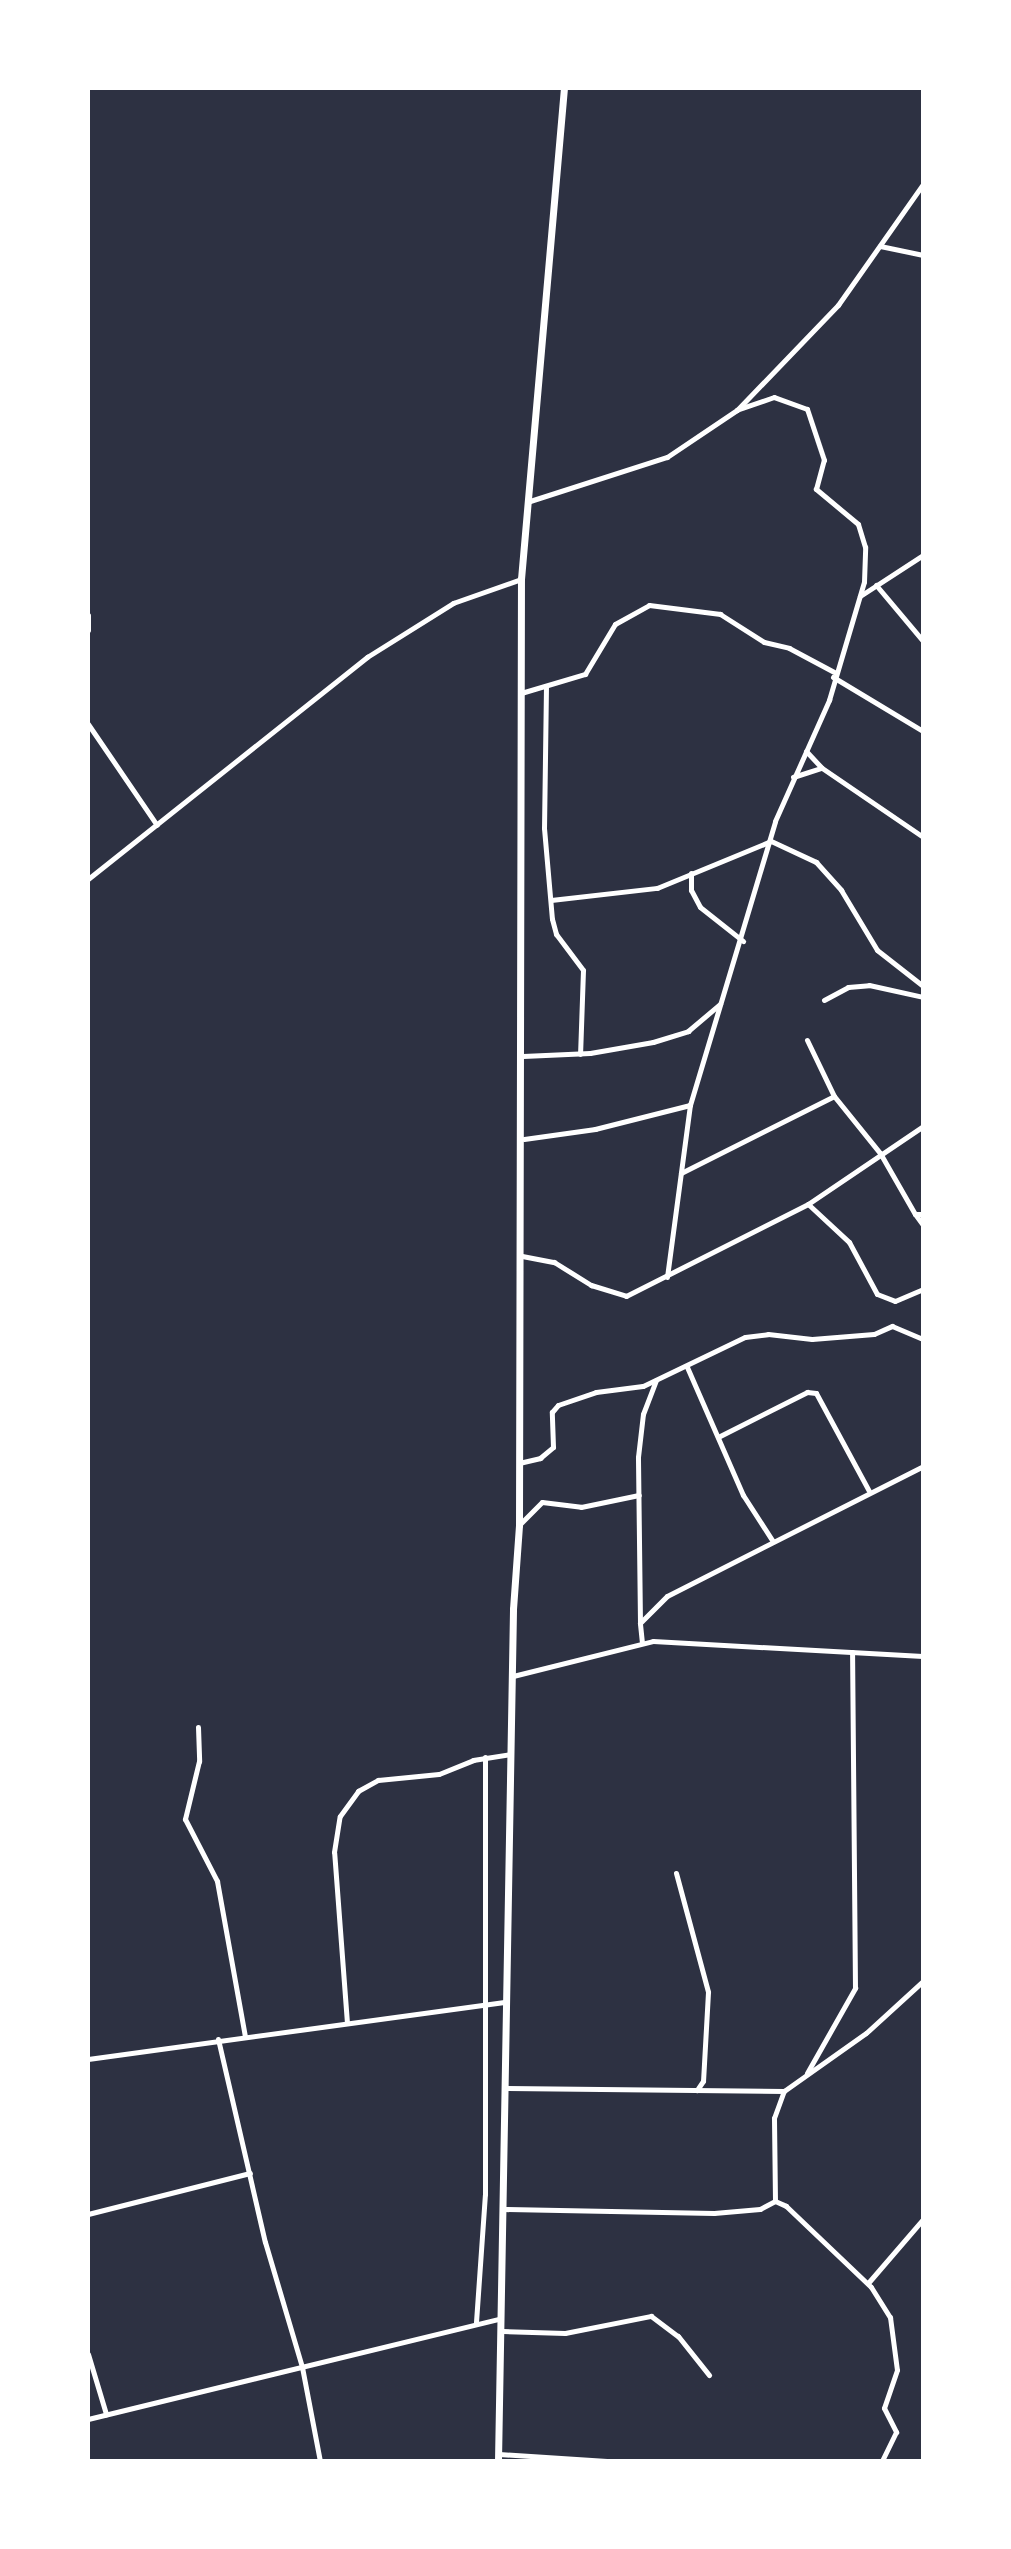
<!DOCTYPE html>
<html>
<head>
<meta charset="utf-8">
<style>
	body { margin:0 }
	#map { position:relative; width:1011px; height:2549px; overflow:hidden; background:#2d3142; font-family:Raleway,sans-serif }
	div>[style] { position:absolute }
	.minor>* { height:5px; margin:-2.5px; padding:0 2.5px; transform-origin:2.5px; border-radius:2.5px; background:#fff }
	.tertiary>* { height:7px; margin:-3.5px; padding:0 3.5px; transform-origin:3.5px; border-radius:3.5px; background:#fff }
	span { translate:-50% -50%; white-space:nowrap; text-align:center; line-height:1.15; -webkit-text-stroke:6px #fff; paint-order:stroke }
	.frame { position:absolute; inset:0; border:90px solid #fff; pointer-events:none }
</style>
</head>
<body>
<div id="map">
	<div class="minor">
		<div style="left:880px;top:246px;width:44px;rotate:11.8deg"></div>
		<div style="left:530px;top:501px;width:144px;rotate:-17.8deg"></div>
		<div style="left:667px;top:457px;width:84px;rotate:-33.9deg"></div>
		<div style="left:737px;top:410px;width:146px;rotate:-46.1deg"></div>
		<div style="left:838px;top:305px;width:148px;rotate:-54.9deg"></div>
		<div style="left:876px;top:585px;width:73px;rotate:50deg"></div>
		<div style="left:860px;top:596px;width:75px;rotate:-33.1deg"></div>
		<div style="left:88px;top:615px;width:15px;rotate:90deg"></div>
		<div style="left:833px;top:677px;width:105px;rotate:31deg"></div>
		<div style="left:546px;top:686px;width:142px;rotate:90.8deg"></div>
		<div style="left:544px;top:828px;width:91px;rotate:85deg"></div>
		<div style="left:552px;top:919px;width:16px;rotate:75deg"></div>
		<div style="left:556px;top:934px;width:45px;rotate:53.1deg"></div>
		<div style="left:583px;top:970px;width:84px;rotate:92deg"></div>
		<div style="left:521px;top:693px;width:67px;rotate:-16.5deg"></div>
		<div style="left:585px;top:674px;width:58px;rotate:-59deg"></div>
		<div style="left:615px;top:624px;width:39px;rotate:-29deg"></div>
		<div style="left:649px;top:605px;width:72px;rotate:7.2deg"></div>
		<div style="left:720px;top:614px;width:52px;rotate:32.5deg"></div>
		<div style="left:764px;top:642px;width:26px;rotate:13deg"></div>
		<div style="left:789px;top:648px;width:51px;rotate:28.1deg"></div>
		<div style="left:88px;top:724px;width:122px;rotate:55.7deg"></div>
		<div style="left:806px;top:751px;width:23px;rotate:47deg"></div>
		<div style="left:822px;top:768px;width:122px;rotate:34.3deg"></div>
		<div style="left:793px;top:777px;width:29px;rotate:-18deg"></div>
		<div style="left:691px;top:873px;width:17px;rotate:90deg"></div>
		<div style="left:691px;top:890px;width:19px;rotate:62deg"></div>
		<div style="left:700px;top:907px;width:55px;rotate:38.3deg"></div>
		<div style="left:88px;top:879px;width:357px;rotate:-38.5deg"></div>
		<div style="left:367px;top:657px;width:102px;rotate:-32.1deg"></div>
		<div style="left:453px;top:603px;width:72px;rotate:-19.4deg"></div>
		<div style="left:551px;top:900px;width:107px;rotate:-6.5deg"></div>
		<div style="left:657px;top:888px;width:123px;rotate:-22.4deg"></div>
		<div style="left:771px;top:841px;width:50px;rotate:25deg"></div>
		<div style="left:816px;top:862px;width:38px;rotate:48deg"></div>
		<div style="left:841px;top:890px;width:70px;rotate:59deg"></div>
		<div style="left:877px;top:950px;width:58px;rotate:38deg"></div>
		<div style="left:824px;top:1000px;width:27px;rotate:-28deg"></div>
		<div style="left:848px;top:987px;width:21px;rotate:-5deg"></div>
		<div style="left:869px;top:985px;width:55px;rotate:12.5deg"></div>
		<div style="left:807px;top:1040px;width:62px;rotate:64.3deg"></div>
		<div style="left:523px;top:1056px;width:67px;rotate:-2.6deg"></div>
		<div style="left:590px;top:1053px;width:64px;rotate:-9.9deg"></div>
		<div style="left:653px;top:1042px;width:37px;rotate:-17deg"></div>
		<div style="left:688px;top:1031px;width:42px;rotate:-40.2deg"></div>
		<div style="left:524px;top:1139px;width:72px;rotate:-8deg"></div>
		<div style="left:595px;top:1129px;width:98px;rotate:-14.2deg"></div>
		<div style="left:681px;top:1173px;width:171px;rotate:-26.7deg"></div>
		<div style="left:834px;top:1096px;width:73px;rotate:51.1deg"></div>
		<div style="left:880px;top:1153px;width:70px;rotate:60.2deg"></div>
		<div style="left:915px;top:1214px;width:8px"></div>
		<div style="left:808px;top:1204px;width:56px;rotate:42.8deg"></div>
		<div style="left:849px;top:1242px;width:59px;rotate:61.7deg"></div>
		<div style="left:877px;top:1294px;width:19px;rotate:21deg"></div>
		<div style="left:895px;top:1301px;width:30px;rotate:-23deg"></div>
		<div style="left:915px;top:1214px;width:14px;rotate:54deg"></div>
		<div style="left:522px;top:1256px;width:33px;rotate:11deg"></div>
		<div style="left:554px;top:1262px;width:44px;rotate:31.9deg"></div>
		<div style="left:591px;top:1285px;width:37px;rotate:17deg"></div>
		<div style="left:626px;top:1296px;width:204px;rotate:-26.8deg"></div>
		<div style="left:808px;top:1204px;width:139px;rotate:-34.1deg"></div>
		<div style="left:667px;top:1277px;width:174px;rotate:-82.4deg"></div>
		<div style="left:690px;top:1105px;width:296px;rotate:-73.3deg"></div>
		<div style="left:775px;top:821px;width:133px;rotate:-65.9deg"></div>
		<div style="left:829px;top:700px;width:123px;rotate:-73.5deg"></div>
		<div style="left:864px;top:582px;width:35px;rotate:-88deg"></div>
		<div style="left:865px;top:547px;width:24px;rotate:-107deg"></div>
		<div style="left:858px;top:524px;width:55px;rotate:-140.2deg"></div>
		<div style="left:816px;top:489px;width:30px;rotate:-75deg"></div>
		<div style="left:824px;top:460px;width:54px;rotate:-108.4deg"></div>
		<div style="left:807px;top:409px;width:35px;rotate:-160deg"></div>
		<div style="left:774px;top:397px;width:39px;rotate:161deg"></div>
		<div style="left:687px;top:1367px;width:140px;rotate:66.4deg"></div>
		<div style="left:743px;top:1495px;width:54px;rotate:57.2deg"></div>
		<div style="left:718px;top:1437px;width:100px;rotate:-26.8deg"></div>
		<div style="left:807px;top:1392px;width:9px;rotate:6deg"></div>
		<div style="left:816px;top:1393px;width:111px;rotate:61.6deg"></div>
		<div style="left:519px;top:1463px;width:22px;rotate:-13deg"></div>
		<div style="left:540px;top:1458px;width:17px;rotate:-40deg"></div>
		<div style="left:553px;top:1447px;width:35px;rotate:-92deg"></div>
		<div style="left:552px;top:1412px;width:9px;rotate:-49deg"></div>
		<div style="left:558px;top:1405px;width:40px;rotate:-18.9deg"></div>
		<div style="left:596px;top:1392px;width:47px;rotate:-7.3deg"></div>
		<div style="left:643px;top:1386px;width:113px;rotate:-25.7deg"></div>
		<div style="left:745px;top:1337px;width:23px;rotate:-7deg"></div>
		<div style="left:768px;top:1334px;width:44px;rotate:6.5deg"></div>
		<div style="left:812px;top:1339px;width:62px;rotate:-4.6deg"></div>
		<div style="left:874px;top:1334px;width:20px;rotate:-24deg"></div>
		<div style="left:892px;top:1326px;width:34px;rotate:23deg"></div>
		<div style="left:520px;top:1524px;width:31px;rotate:-45deg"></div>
		<div style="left:542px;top:1502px;width:39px;rotate:7deg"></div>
		<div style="left:581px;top:1507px;width:59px;rotate:-11.7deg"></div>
		<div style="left:640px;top:1623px;width:166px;rotate:-90.7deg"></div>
		<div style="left:638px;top:1457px;width:43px;rotate:-83.4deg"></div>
		<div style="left:643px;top:1414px;width:36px;rotate:-69deg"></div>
		<div style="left:642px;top:1643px;width:20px;rotate:-96deg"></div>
		<div style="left:640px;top:1623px;width:38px;rotate:-45deg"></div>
		<div style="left:667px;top:1596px;width:287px;rotate:-26.9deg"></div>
		<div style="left:513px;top:1676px;width:144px;rotate:-14deg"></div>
		<div style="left:653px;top:1641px;width:270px;rotate:3.2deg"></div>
		<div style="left:198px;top:1727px;width:34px;rotate:88deg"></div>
		<div style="left:199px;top:1761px;width:60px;rotate:103.6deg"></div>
		<div style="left:185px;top:1819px;width:70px;rotate:62.7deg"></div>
		<div style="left:217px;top:1881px;width:158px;rotate:79.8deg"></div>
		<div style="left:676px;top:1873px;width:123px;rotate:74.9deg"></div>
		<div style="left:708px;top:1992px;width:89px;rotate:93.2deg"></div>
		<div style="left:703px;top:2081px;width:11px;rotate:124deg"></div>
		<div style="left:347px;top:2023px;width:171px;rotate:-94.3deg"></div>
		<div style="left:334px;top:1852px;width:36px;rotate:-81deg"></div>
		<div style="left:340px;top:1816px;width:31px;rotate:-54deg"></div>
		<div style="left:358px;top:1791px;width:23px;rotate:-29deg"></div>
		<div style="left:378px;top:1780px;width:61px;rotate:-5.6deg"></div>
		<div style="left:439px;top:1774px;width:37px;rotate:-22deg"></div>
		<div style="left:473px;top:1760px;width:38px;rotate:-9deg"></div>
		<div style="left:218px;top:2039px;width:208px;rotate:77deg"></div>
		<div style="left:265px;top:2242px;width:130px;rotate:73.5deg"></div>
		<div style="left:302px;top:2367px;width:96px;rotate:79.2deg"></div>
		<div style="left:88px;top:2059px;width:422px;rotate:-7.8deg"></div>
		<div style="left:807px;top:2073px;width:98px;rotate:-60.5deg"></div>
		<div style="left:855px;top:1988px;width:336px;rotate:-90.5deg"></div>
		<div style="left:504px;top:2088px;width:280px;rotate:0.6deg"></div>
		<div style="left:775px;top:2201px;width:83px;rotate:-90.7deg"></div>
		<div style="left:774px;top:2118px;width:29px;rotate:-70deg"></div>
		<div style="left:784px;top:2091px;width:100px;rotate:-35.3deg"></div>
		<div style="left:866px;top:2033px;width:77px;rotate:-42.4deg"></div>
		<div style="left:503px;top:2209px;width:211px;rotate:1.1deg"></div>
		<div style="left:714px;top:2213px;width:46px;rotate:-5deg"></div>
		<div style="left:760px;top:2209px;width:17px;rotate:-28deg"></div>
		<div style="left:775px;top:2201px;width:12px;rotate:24deg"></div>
		<div style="left:786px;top:2206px;width:117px;rotate:43.6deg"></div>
		<div style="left:871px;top:2287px;width:36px;rotate:58deg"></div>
		<div style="left:890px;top:2317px;width:53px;rotate:82.5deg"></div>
		<div style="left:897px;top:2370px;width:40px;rotate:108.9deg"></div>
		<div style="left:884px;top:2408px;width:27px;rotate:63deg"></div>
		<div style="left:896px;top:2432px;width:32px;rotate:116deg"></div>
		<div style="left:88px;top:2214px;width:167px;rotate:-14.2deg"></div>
		<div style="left:868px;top:2283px;width:84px;rotate:-49.3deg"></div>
		<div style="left:476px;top:2322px;width:128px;rotate:-86deg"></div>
		<div style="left:485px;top:2194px;width:437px;rotate:-90deg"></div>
		<div style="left:503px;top:2331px;width:62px;rotate:1.8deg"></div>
		<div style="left:565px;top:2333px;width:88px;rotate:-11.2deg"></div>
		<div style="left:651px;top:2316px;width:34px;rotate:37deg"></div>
		<div style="left:678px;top:2336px;width:50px;rotate:51.5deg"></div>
		<div style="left:88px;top:2354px;width:63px;rotate:73.3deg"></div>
		<div style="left:88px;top:2419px;width:425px;rotate:-13.7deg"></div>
		<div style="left:499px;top:2454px;width:108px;rotate:3.7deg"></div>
	</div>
	<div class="tertiary">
		<div style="left:498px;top:2461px;width:852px;rotate:-88.99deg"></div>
		<div style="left:513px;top:1609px;width:84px;rotate:-85.9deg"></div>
		<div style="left:519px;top:1525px;width:946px;rotate:-89.88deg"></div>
		<div style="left:521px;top:579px;width:493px;rotate:-85deg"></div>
	</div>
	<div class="frame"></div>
</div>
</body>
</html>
